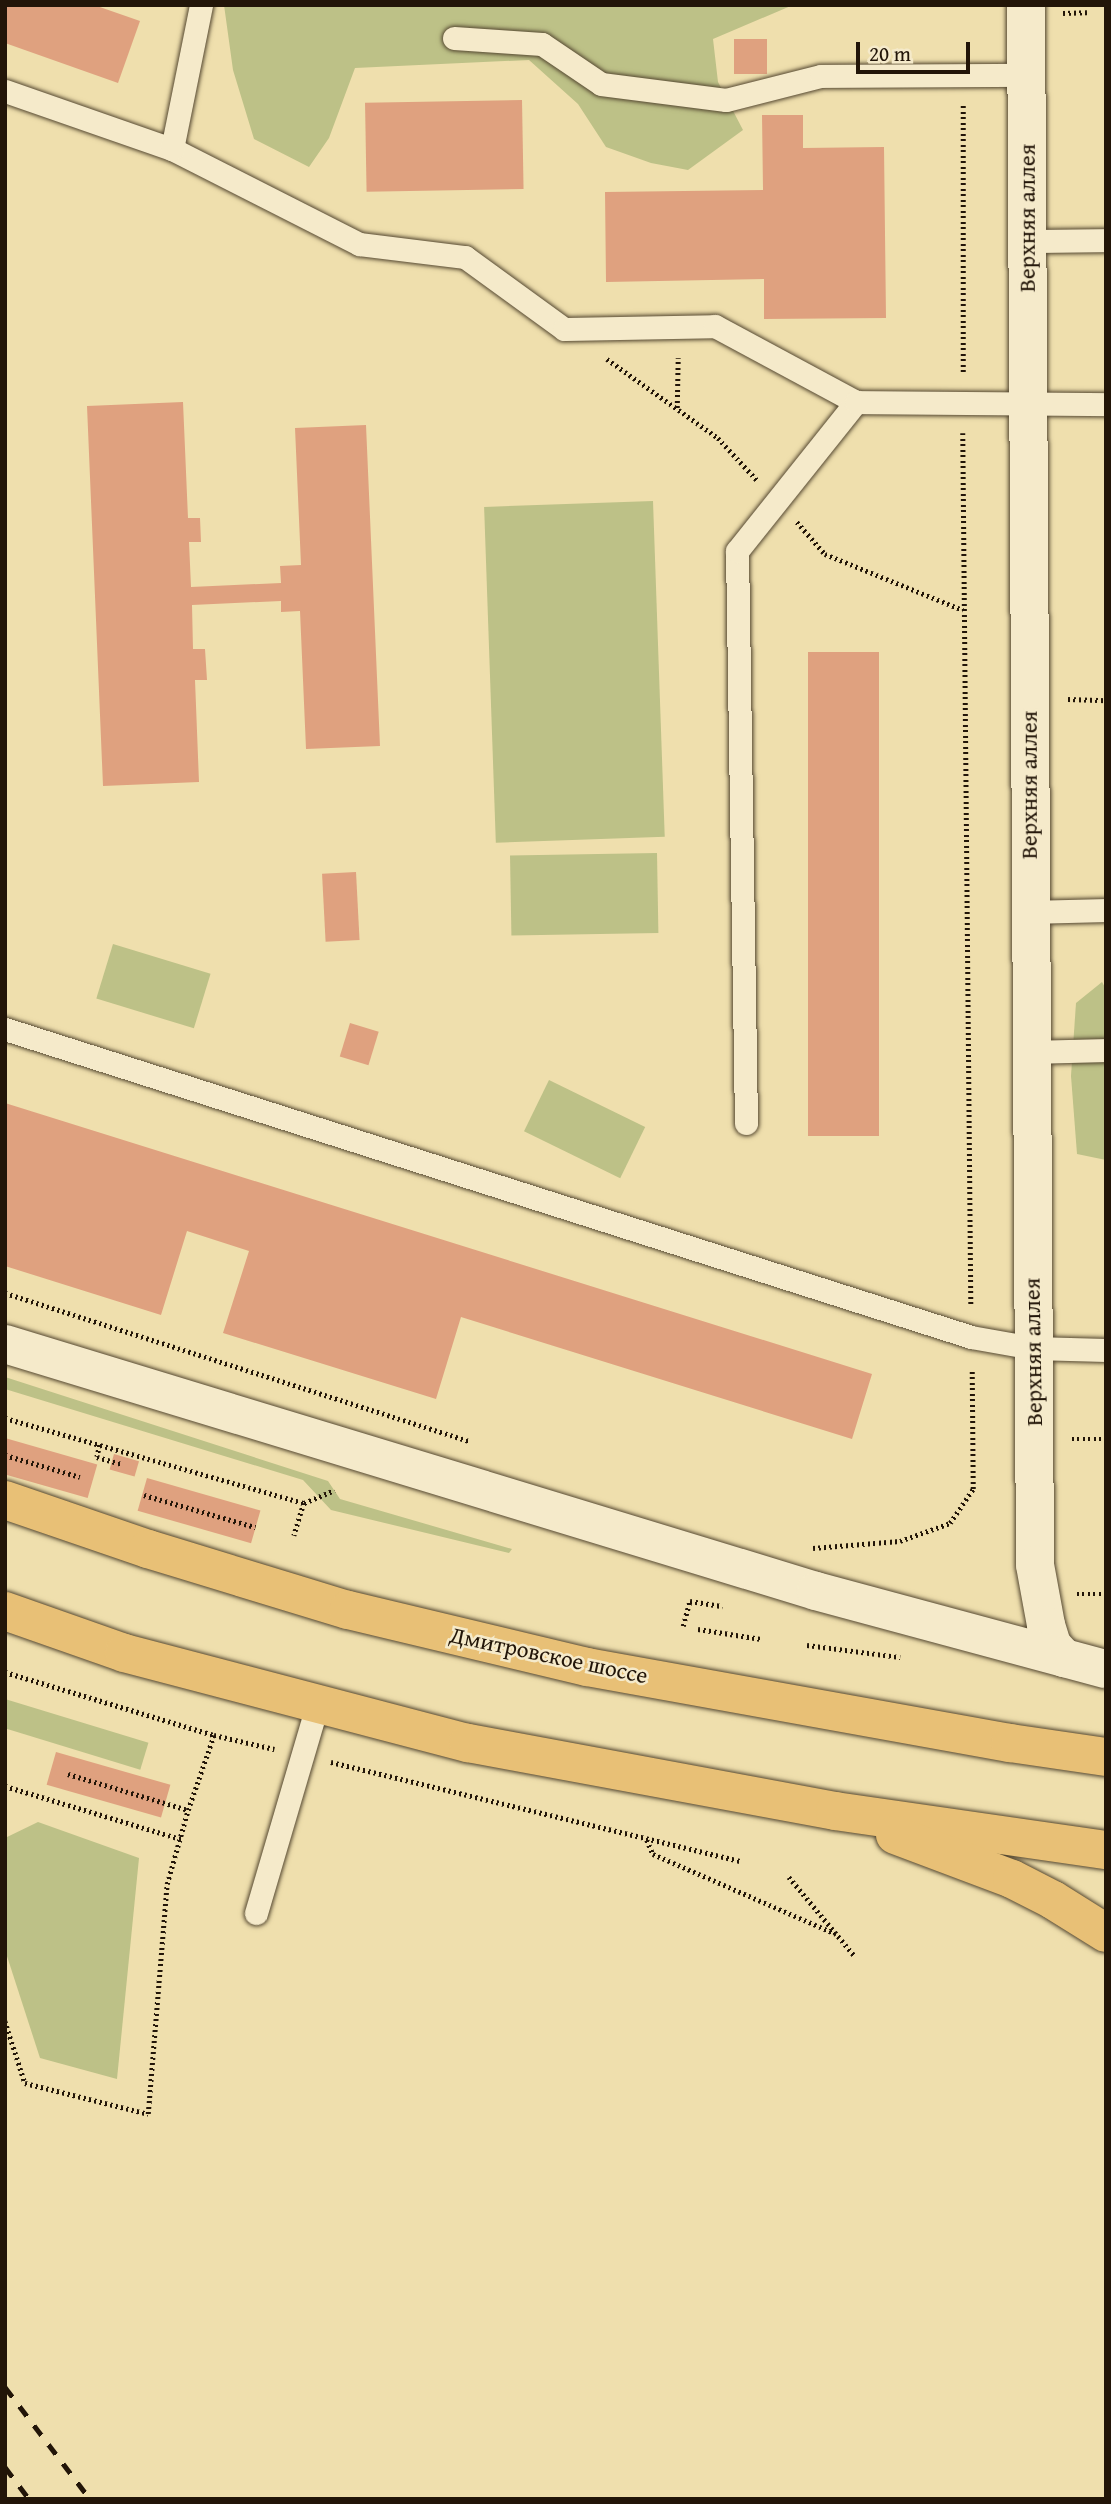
<!DOCTYPE html>
<html>
<head>
<meta charset="utf-8">
<style>
	body { margin:0 }
	#map { position:relative; width:1111px; height:2504px; overflow:hidden; background:#efdfad; font-family:"Gentium Book Plus",serif }
	div>[style] { position:absolute }
	.green>* { inset:0; background:#bdc187; transform-origin:0 0 }
	.building>* { inset:0; background:#dfa17f; transform-origin:0 0 }
	.path>* { height:4.5px; margin-top:-2.25px; transform-origin:0; background:repeating-linear-gradient(90deg,#221508 0 2px,transparent 0 5.5px) }
	.roads { filter:drop-shadow(0 0 2px #554831) drop-shadow(0 0 2px #554831) }
	.lane>* { height:23px; margin:-11.5px; padding:0 11.5px; transform-origin:11.5px; border-radius:11.5px; background:#f5eaca }
	.street>* { height:38px; margin:-19px; padding:0 19px; transform-origin:19px; border-radius:19px; background:#f5eaca }
	.primary>* { height:38px; margin:-19px; padding:0 19px; transform-origin:19px; border-radius:19px; background:#e8c076 }
	.rail>* { height:5px; margin-top:-2.5px; transform-origin:0; background:repeating-linear-gradient(90deg,#221508 0 12px,transparent 0 24px) }
	span { translate:-50% -50%; white-space:nowrap; text-align:center; line-height:1.15; -webkit-text-stroke:5px #f5eaca; paint-order:stroke }
	.street-label { font-size:23px; color:#221508 }
	.frame { position:absolute; inset:0; border:7px solid #221508; pointer-events:none }
	.scale { position:absolute; left:856px; top:42px; width:114px; height:32px; box-sizing:border-box; border:4px solid #221508; border-top:0; padding-left:9px; font-size:21px; line-height:24px; white-space:nowrap; color:#221508; -webkit-text-stroke:5px #f5eaca; paint-order:stroke }
</style>
</head>
<body>
<div id="map">
	<div class="green">
		<div style="clip-path:polygon(224px 5px,793px 5px,713px 39px,718px 82px,743px 130px,688px 170px,651px 163px,606px 147px,578px 104px,529px 60px,355px 68px,329px 138px,309px 167px,254px 139px,233px 70px)"></div>
		<div style="left:653px;top:501px;width:336px;height:169px;rotate:88deg"></div>
		<div style="left:657px;top:853px;width:80px;height:147px;rotate:89deg"></div>
		<div style="left:113px;top:944px;width:102px;height:57px;rotate:17deg"></div>
		<div style="clip-path:polygon(1102px 982px,1106px 989px,1106px 1160px,1077px 1154px,1071px 1076px,1076px 1003px)"></div>
		<div style="left:549px;top:1080px;width:107px;height:57px;rotate:26deg"></div>
		<div style="clip-path:polygon(5px 1377px,328px 1481px,340px 1499px,512px 1549px,509px 1553px,331px 1510px,303px 1480px,5px 1389px)"></div>
		<div style="left:5px;top:1699px;width:150px;height:28px;rotate:17deg"></div>
		<div style="clip-path:polygon(38px 1822px,139px 1858px,117px 2079px,40px 2058px,5px 1950px,5px 1838px)"></div>
	</div>
	<div class="building">
		<div style="clip-path:polygon(5px 5px,94px 5px,140px 21px,118px 83px,5px 43px)"></div>
		<div style="left:767px;top:39px;width:35px;height:33px;rotate:90deg"></div>
		<div style="left:522px;top:100px;width:89px;height:157px;rotate:89deg"></div>
		<div style="clip-path:polygon(762px 115px,803px 115px,803px 148px,884px 147px,886px 318px,764px 319px,764px 279px,606px 282px,605px 192px,763px 190px)"></div>
		<div style="clip-path:polygon(183px 402px,188px 518px,200px 518px,201px 542px,189px 542px,191px 587px,281px 583px,280px 566px,301px 565px,295px 428px,366px 425px,380px 746px,306px 749px,300px 611px,281px 612px,281px 601px,192px 605px,193px 649px,205px 649px,207px 680px,195px 680px,199px 782px,103px 786px,87px 406px)"></div>
		<div style="left:808px;top:652px;width:71px;height:484px"></div>
		<div style="left:356px;top:872px;width:68px;height:34px;rotate:87deg"></div>
		<div style="left:350px;top:1023px;width:30px;height:35px;rotate:17deg"></div>
		<div style="clip-path:polygon(5px 1103px,872px 1374px,852px 1439px,461px 1317px,436px 1399px,223px 1333px,249px 1251px,187px 1231px,161px 1315px,5px 1266px)"></div>
		<div style="left:5px;top:1438px;width:96px;height:35px;rotate:16deg"></div>
		<div style="left:114px;top:1454px;width:26px;height:16px;rotate:16deg"></div>
		<div style="left:147px;top:1478px;width:118px;height:34px;rotate:16deg"></div>
		<div style="left:56px;top:1752px;width:119px;height:34px;rotate:16deg"></div>
	</div>
	<div class="path">
		<div style="left:1063px;top:13px;width:24px;rotate:-2deg"></div>
		<div style="left:607px;top:359px;width:136px;rotate:35.4deg"></div>
		<div style="left:718px;top:438px;width:57px;rotate:47.1deg"></div>
		<div style="left:963px;top:372px;width:268px;rotate:-90deg"></div>
		<div style="left:677px;top:408px;width:50px;rotate:-88.9deg"></div>
		<div style="left:963px;top:433px;width:873px;rotate:89.47deg"></div>
		<div style="left:797px;top:522px;width:43px;rotate:48.8deg"></div>
		<div style="left:825px;top:554px;width:149px;rotate:22.1deg"></div>
		<div style="left:1068px;top:699px;width:38px;rotate:2deg"></div>
		<div style="left:5px;top:1293px;width:489px;rotate:17.7deg"></div>
		<div style="left:5px;top:1418px;width:311px;rotate:15.9deg"></div>
		<div style="left:304px;top:1503px;width:34px;rotate:107deg"></div>
		<div style="left:1072px;top:1439px;width:34px"></div>
		<div style="left:100px;top:1445px;width:12px;rotate:104deg"></div>
		<div style="left:97px;top:1457px;width:26px;rotate:16deg"></div>
		<div style="left:5px;top:1455px;width:78px;rotate:16.3deg"></div>
		<div style="left:144px;top:1495px;width:116px;rotate:16.1deg"></div>
		<div style="left:304px;top:1503px;width:33px;rotate:-23deg"></div>
		<div style="left:813px;top:1548px;width:87px;rotate:-4.6deg"></div>
		<div style="left:900px;top:1541px;width:53px;rotate:-19.8deg"></div>
		<div style="left:950px;top:1523px;width:41px;rotate:-55.9deg"></div>
		<div style="left:973px;top:1489px;width:121px;rotate:-90.5deg"></div>
		<div style="left:1077px;top:1594px;width:29px"></div>
		<div style="left:690px;top:1601px;width:33px;rotate:9deg"></div>
		<div style="left:683px;top:1626px;width:27px;rotate:-75deg"></div>
		<div style="left:698px;top:1629px;width:64px;rotate:9deg"></div>
		<div style="left:807px;top:1645px;width:94px;rotate:7.4deg"></div>
		<div style="left:5px;top:1672px;width:218px;rotate:16.8deg"></div>
		<div style="left:214px;top:1735px;width:62px;rotate:13.1deg"></div>
		<div style="left:331px;top:1762px;width:422px;rotate:13.6deg"></div>
		<div style="left:68px;top:1774px;width:125px;rotate:16.7deg"></div>
		<div style="left:188px;top:1810px;width:79px;rotate:-70.9deg"></div>
		<div style="left:5px;top:1786px;width:184px;rotate:16.8deg"></div>
		<div style="left:647px;top:1840px;width:15px;rotate:67deg"></div>
		<div style="left:653px;top:1854px;width:200px;rotate:23.6deg"></div>
		<div style="left:789px;top:1877px;width:102px;rotate:50.2deg"></div>
		<div style="left:5px;top:2021px;width:65px;rotate:72.1deg"></div>
		<div style="left:25px;top:2083px;width:127px;rotate:14.1deg"></div>
		<div style="left:148px;top:2114px;width:231px;rotate:-85.3deg"></div>
		<div style="left:167px;top:1884px;width:77px;rotate:-74.2deg"></div>
	</div>
	<div class="roads">
		<div class="lane">
			<div style="left:454px;top:38px;width:88px;rotate:3.9deg"></div>
			<div style="left:542px;top:44px;width:71px;rotate:34.1deg"></div>
			<div style="left:601px;top:84px;width:126px;rotate:7.3deg"></div>
			<div style="left:726px;top:100px;width:98px;rotate:-14.2deg"></div>
			<div style="left:821px;top:76px;width:206px;rotate:-0.3deg"></div>
			<div style="left:5px;top:91px;width:177px;rotate:19.2deg"></div>
			<div style="left:172px;top:149px;width:210px;rotate:26.9deg"></div>
			<div style="left:359px;top:244px;width:107px;rotate:7deg"></div>
			<div style="left:465px;top:257px;width:122px;rotate:36deg"></div>
			<div style="left:564px;top:329px;width:151px;rotate:-1.1deg"></div>
			<div style="left:715px;top:326px;width:160px;rotate:28.3deg"></div>
			<div style="left:172px;top:149px;width:147px;rotate:-78.6deg"></div>
			<div style="left:1027px;top:241px;width:79px;rotate:-0.7deg"></div>
			<div style="left:1030px;top:912px;width:76px;rotate:-1.5deg"></div>
			<div style="left:5px;top:1029px;width:1014px;rotate:17.68deg"></div>
			<div style="left:971px;top:1337px;width:63px;rotate:10.1deg"></div>
			<div style="left:1033px;top:1348px;width:73px;rotate:1.6deg"></div>
			<div style="left:1031px;top:1052px;width:75px;rotate:-1.5deg"></div>
			<div style="left:746px;top:1123px;width:572px;rotate:-90.9deg"></div>
			<div style="left:737px;top:551px;width:191px;rotate:-51.4deg"></div>
			<div style="left:856px;top:402px;width:250px;rotate:0.5deg"></div>
			<div style="left:256px;top:1913px;width:216px;rotate:-73.6deg"></div>
		</div>
		<div class="street">
			<div style="left:1026px;top:5px;width:1560px;rotate:89.67deg"></div>
			<div style="left:1035px;top:1565px;width:61px;rotate:79.6deg"></div>
			<div style="left:1046px;top:1625px;width:21px;rotate:73deg"></div>
			<div style="left:1052px;top:1645px;width:18px;rotate:47deg"></div>
			<div style="left:5px;top:1344px;width:848px;rotate:16.94deg"></div>
			<div style="left:816px;top:1591px;width:300px;rotate:15.1deg"></div>
		</div>
		<div class="primary">
			<div style="left:5px;top:1500px;width:151px;rotate:18.9deg"></div>
			<div style="left:148px;top:1549px;width:209px;rotate:17deg"></div>
			<div style="left:348px;top:1610px;width:246px;rotate:13.4deg"></div>
			<div style="left:587px;top:1667px;width:430px;rotate:10.2deg"></div>
			<div style="left:1010px;top:1743px;width:97px;rotate:8.3deg"></div>
			<div style="left:5px;top:1611px;width:126px;rotate:19.4deg"></div>
			<div style="left:124px;top:1653px;width:356px;rotate:14.7deg"></div>
			<div style="left:468px;top:1743px;width:373px;rotate:10.5deg"></div>
			<div style="left:835px;top:1811px;width:274px;rotate:8.2deg"></div>
			<div style="left:895px;top:1835px;width:125px;rotate:20.6deg"></div>
			<div style="left:1012px;top:1879px;width:46px;rotate:27.1deg"></div>
			<div style="left:1053px;top:1900px;width:62px;rotate:31.9deg"></div>
		</div>
	</div>
	<div class="rail">
		<div style="left:5px;top:2387px;width:141px;rotate:52.8deg"></div>
		<div style="left:5px;top:2467px;width:40px;rotate:53deg"></div>
	</div>
	<div class="street-label">
		<span style="left:1027px;top:218px;rotate:-90deg">Верхняя аллея</span>
		<span style="left:1029px;top:785px;rotate:-90deg">Верхняя аллея</span>
		<span style="left:1033px;top:1352px;rotate:-91deg">Верхняя аллея</span>
		<span style="left:549px;top:1655px;rotate:12deg">Дмитровское шоссе</span>
	</div>
	<div class="frame"></div>
	<div class="scale">20 m</div>
</div>
</body>
</html>
